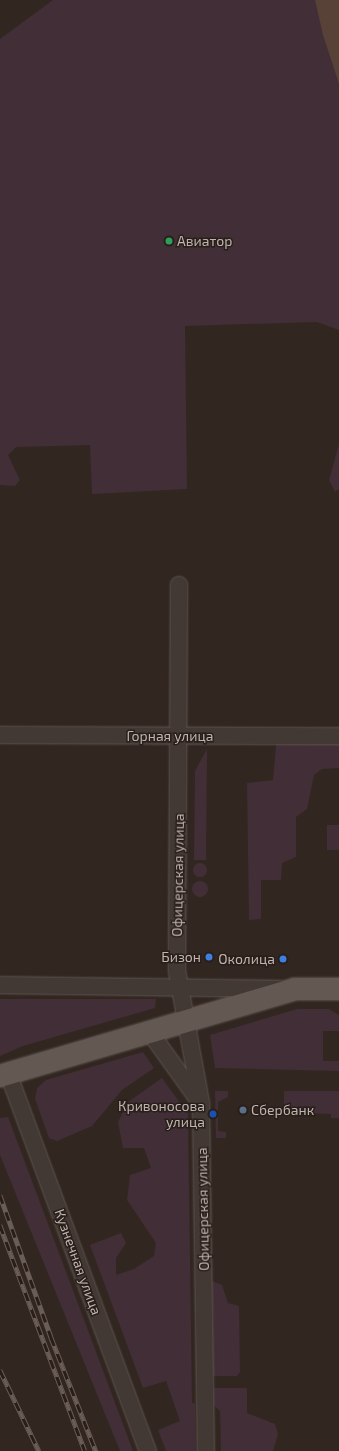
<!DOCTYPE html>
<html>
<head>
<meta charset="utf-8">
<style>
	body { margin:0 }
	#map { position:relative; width:339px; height:1451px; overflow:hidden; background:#322621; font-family:"Exo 2",sans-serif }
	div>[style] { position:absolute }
	.green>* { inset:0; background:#422e36; transform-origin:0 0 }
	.round { border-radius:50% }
	.water>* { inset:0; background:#584136 }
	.roads { filter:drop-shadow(0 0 1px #5e544e) drop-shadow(0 0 1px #5e544e) }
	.minor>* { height:16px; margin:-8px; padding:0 8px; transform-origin:8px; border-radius:8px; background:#433934 }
	.primary>* { height:22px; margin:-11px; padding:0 11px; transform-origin:11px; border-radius:11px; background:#635852 }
	.rail>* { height:4.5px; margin-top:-2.25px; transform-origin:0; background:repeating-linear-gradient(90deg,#281e1a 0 9px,#6a5d56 0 18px); box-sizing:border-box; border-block:1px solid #6a5d56 }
	.dots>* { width:11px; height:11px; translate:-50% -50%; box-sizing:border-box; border:2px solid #281e1a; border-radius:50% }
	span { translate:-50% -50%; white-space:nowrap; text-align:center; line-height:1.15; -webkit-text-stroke:3px #281e1a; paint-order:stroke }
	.poi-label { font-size:14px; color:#c0b5ae }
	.left { translate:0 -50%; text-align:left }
	.right { translate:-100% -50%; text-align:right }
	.street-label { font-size:14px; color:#c0b5ae }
</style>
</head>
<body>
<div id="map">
	<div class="green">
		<div style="clip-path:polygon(53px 0,315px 0,339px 84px,339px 330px,317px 322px,185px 326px,187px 489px,92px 494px,90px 445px,16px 447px,8px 455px,20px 480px,15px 486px,0 485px,0 39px)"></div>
		<div style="clip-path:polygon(339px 444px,339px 489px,335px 492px,329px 480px)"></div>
		<div style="clip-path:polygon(284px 741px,339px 744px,339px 768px,322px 769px,314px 775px,307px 809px,296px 817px,296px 857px,282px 863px,281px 880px,261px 880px,261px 919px,249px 920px,247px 783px,273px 780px,276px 745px)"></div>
		<div style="clip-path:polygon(207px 749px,206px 860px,194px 860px,195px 771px)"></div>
		<div style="left:327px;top:825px;width:12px;height:25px"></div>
		<div class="round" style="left:193px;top:863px;width:14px;height:14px"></div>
		<div class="round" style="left:192px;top:881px;width:16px;height:16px"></div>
		<div style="clip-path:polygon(0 999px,156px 999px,155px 1008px,23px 1046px,0 1056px)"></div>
		<div style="clip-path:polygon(297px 1009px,329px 1009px,339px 1015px,339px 1031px,323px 1031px,323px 1061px,339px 1061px,339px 1071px,215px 1068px,210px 1035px)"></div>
		<div style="clip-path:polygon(143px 1052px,154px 1068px,122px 1090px,92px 1126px,57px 1141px,49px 1138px,35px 1099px,37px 1088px,46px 1080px)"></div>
		<div style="clip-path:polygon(162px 1078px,188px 1114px,192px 1402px,195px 1404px,196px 1451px,166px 1451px,158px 1430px,180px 1421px,166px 1381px,143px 1388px,90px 1245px,121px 1233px,126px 1243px,116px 1258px,116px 1275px,134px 1269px,154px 1256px,156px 1243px,127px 1200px,130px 1175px,151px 1168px,144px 1148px,123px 1148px,118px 1122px,128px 1102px)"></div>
		<div style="clip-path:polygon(215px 1091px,228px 1091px,228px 1097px,218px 1102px,218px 1131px,226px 1132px,226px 1138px,216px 1138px)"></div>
		<div style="clip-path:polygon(284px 1091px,339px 1091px,339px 1118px,331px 1118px,331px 1114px,284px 1112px)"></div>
		<div style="clip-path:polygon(8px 1117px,95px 1349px,133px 1451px,120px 1451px,0 1155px,0 1118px)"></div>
		<div style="clip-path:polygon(212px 1281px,222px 1285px,228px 1303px,239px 1306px,240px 1372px,237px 1376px,213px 1376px)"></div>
		<div style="clip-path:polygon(214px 1388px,247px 1388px,247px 1413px,275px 1424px,278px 1434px,273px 1451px,221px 1451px,220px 1411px,214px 1405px)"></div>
	</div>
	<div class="water">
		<div style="clip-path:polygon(315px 0,339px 0,339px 84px,323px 35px)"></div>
	</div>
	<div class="roads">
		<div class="minor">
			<div style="left:179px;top:585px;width:386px;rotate:90.3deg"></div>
			<div style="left:177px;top:971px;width:134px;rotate:79.7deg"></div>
			<div style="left:201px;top:1103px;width:348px;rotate:89.2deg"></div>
			<div style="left:0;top:735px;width:339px;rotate:0.2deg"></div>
			<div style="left:0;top:985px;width:279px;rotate:0.8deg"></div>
			<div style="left:149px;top:1031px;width:82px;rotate:54.4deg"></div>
			<div style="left:8px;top:1073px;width:403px;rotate:69.7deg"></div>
		</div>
		<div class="primary">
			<div style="left:0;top:1076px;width:308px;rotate:-16.4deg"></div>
			<div style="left:295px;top:989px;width:44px"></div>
		</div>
	</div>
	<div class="rail">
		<div style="left:0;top:1195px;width:151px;rotate:70.2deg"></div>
		<div style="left:51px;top:1337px;width:123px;rotate:68.5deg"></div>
		<div style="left:0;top:1225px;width:241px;rotate:69.4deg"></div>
		<div style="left:0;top:1370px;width:90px;rotate:64.3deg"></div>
	</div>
	<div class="dots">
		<div style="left:169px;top:241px;background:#2e9e5b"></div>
		<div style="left:209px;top:957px;background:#3f7fe0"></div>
		<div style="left:283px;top:959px;background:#3f7fe0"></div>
		<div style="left:243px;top:1110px;background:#5c6f8a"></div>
		<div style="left:213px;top:1114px;background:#1a4fb4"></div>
	</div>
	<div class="poi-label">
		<span class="left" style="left:177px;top:241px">Авиатор</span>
		<span class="right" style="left:201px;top:957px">Бизон</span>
		<span class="right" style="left:275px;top:959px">Околица</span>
		<span class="right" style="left:205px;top:1114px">Кривоносова<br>улица</span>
		<span class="left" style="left:251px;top:1110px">Сбербанк</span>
	</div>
	<div class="street-label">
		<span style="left:170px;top:736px">Горная улица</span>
		<span style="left:178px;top:875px;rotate:-89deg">Офицерская улица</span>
		<span style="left:203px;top:1209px;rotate:-91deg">Офицерская улица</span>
		<span style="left:78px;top:1262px;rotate:70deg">Кузнечная улица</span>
	</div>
</div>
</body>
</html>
